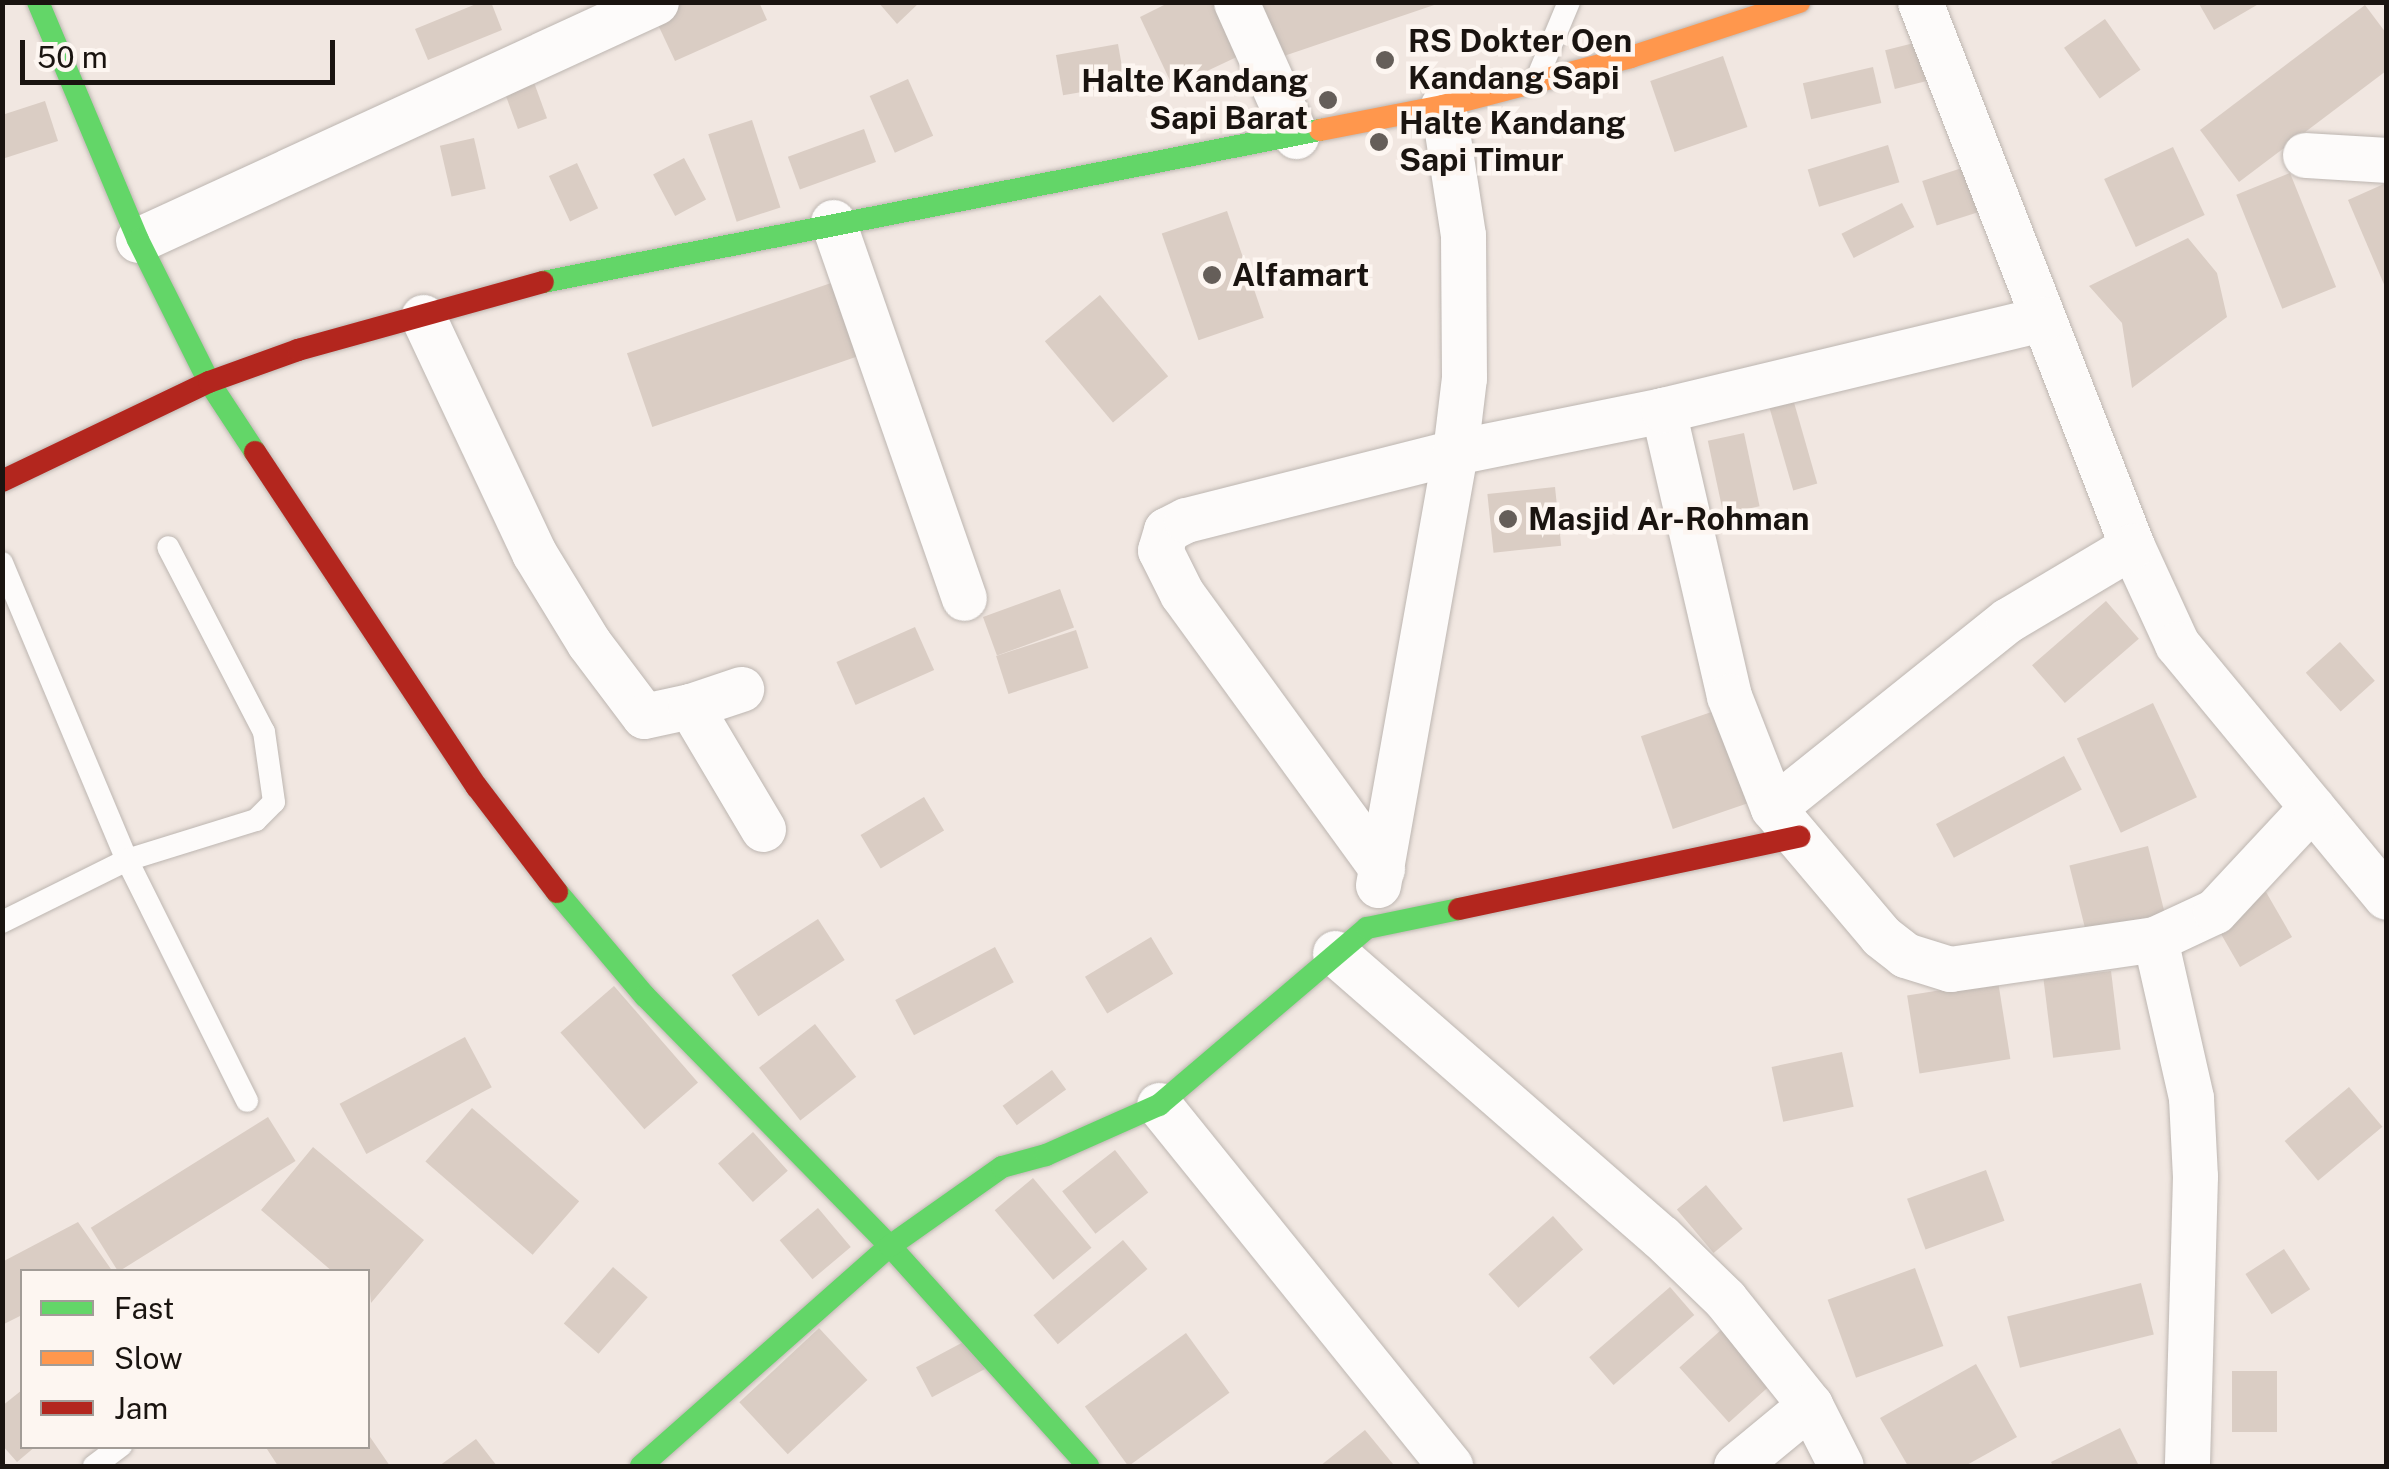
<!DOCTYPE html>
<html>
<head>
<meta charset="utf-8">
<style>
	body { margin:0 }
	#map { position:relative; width:2389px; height:1469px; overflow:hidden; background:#f1e7e1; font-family:"Public Sans",sans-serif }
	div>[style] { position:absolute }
	.building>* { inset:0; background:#dacdc4; transform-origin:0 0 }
	.roads { filter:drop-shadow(0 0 2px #bdb6b1) drop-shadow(0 0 2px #bdb6b1) }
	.lane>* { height:22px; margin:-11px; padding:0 11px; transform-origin:11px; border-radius:11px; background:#fdfbfa }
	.street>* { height:45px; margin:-22.5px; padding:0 22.5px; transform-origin:22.5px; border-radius:22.5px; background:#fdfbfa }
	.fast>* { height:22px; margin:-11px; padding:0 11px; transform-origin:11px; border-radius:11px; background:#63d668 }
	.slow>* { height:22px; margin:-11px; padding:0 11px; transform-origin:11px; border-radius:11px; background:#ff974d }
	.jam>* { height:22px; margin:-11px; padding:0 11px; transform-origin:11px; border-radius:11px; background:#b3261e }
	.dots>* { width:28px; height:28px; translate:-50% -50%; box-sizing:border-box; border:5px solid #fdf6f1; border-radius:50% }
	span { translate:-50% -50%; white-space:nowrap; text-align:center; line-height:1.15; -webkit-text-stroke:9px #fdf6f1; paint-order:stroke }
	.poi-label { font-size:32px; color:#1a1410; font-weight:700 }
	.left { translate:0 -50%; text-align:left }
	.right { translate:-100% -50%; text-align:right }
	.frame { position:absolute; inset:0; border:5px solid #1a1410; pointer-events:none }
	.legend { position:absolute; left:20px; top:1269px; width:350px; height:180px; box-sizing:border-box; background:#fdf6f1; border:2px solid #a29c97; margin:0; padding:12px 18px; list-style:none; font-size:30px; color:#1a1410 }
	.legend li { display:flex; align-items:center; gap:20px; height:50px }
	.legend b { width:50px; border:2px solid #a29c97 }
	.scale { position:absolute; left:20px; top:40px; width:315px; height:45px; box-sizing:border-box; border:5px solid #1a1410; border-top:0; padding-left:12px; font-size:30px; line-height:35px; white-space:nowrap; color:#1a1410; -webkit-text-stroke:8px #fdf6f1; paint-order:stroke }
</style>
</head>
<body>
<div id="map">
	<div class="building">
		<div style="clip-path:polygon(481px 2px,491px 2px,502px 30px,428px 60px,415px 29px)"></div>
		<div style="clip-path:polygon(677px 2px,759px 2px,767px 20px,675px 61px,653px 14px)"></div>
		<div style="clip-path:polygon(878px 2px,920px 2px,897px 24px)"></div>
		<div style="clip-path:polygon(1170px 2px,1216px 2px,1241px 55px,1173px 87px,1140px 17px)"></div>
		<div style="clip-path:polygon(1261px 2px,1440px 2px,1440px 3px,1281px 57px)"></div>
		<div style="clip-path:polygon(2198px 2px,2262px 2px,2214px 30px)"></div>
		<div style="clip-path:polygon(2365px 5px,2386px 33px,2386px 71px,2239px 182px,2200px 130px)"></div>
		<div style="left:2105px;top:19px;width:62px;height:50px;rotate:55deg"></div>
		<div style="left:1922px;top:41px;width:40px;height:38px;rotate:76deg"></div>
		<div style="left:1118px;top:44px;width:41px;height:63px;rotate:80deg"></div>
		<div style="left:1723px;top:56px;width:75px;height:77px;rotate:71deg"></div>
		<div style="left:1873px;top:67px;width:37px;height:72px;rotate:77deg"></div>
		<div style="left:532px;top:77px;width:44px;height:31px;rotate:70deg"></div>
		<div style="left:908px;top:79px;width:62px;height:42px;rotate:66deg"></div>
		<div style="clip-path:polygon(45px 101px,58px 141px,2px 159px,2px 115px)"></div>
		<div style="left:752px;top:120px;width:92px;height:46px;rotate:72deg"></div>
		<div style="left:864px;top:129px;width:35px;height:81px;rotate:70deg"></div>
		<div style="left:474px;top:138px;width:52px;height:35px;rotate:77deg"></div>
		<div style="left:1888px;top:145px;width:39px;height:84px;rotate:73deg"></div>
		<div style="left:2173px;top:147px;width:75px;height:76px;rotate:65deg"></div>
		<div style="left:684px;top:158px;width:47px;height:35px;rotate:62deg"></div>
		<div style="left:577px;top:163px;width:50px;height:31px;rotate:65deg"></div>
		<div style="left:1965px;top:167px;width:47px;height:45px;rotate:72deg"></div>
		<div style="left:2290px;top:173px;width:123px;height:58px;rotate:68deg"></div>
		<div style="clip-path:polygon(2386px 183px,2386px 289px,2348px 200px)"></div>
		<div style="left:1902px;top:203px;width:27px;height:68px;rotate:63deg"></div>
		<div style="left:1227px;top:211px;width:113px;height:69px;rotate:71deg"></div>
		<div style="clip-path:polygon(2188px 238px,2217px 273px,2227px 317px,2132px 388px,2122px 323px,2089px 286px)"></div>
		<div style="left:834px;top:282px;width:78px;height:219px;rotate:71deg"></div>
		<div style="left:1100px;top:295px;width:106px;height:72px;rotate:50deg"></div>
		<div style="left:1793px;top:399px;width:88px;height:25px;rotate:74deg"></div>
		<div style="left:1744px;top:433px;width:75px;height:37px;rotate:78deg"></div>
		<div style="left:1555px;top:487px;width:59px;height:68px;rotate:84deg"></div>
		<div style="left:1060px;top:589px;width:41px;height:82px;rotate:70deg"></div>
		<div style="left:2106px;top:601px;width:50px;height:98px;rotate:49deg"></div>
		<div style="left:915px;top:627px;width:47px;height:86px;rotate:66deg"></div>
		<div style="left:1076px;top:630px;width:40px;height:84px;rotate:72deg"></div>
		<div style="left:2340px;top:642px;width:52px;height:46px;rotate:48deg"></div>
		<div style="left:2153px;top:703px;width:104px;height:84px;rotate:65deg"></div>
		<div style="left:1726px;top:707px;width:98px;height:90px;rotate:71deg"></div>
		<div style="left:2064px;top:756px;width:38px;height:145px;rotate:62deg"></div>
		<div style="left:924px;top:797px;width:39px;height:74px;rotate:59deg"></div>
		<div style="left:2148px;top:846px;width:69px;height:81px;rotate:76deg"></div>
		<div style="left:2266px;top:892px;width:52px;height:60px;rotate:60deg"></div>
		<div style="left:818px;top:919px;width:49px;height:103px;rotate:57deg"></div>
		<div style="left:1151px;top:937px;width:43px;height:77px;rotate:59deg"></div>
		<div style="left:995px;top:947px;width:40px;height:113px;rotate:62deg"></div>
		<div style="left:2111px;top:971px;width:79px;height:68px;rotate:83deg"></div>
		<div style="left:1998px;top:981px;width:79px;height:92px;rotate:81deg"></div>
		<div style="left:614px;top:986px;width:128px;height:71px;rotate:49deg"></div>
		<div style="left:815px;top:1024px;width:67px;height:71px;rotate:52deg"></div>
		<div style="left:465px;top:1037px;width:57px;height:142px;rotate:62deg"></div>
		<div style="left:1842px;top:1052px;width:56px;height:72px;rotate:78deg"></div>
		<div style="left:1052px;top:1070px;width:24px;height:61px;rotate:54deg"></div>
		<div style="left:2349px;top:1087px;width:52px;height:84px;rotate:50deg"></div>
		<div style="left:472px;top:1108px;width:142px;height:71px;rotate:41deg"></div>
		<div style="left:268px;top:1117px;width:52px;height:209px;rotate:58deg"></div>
		<div style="left:753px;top:1132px;width:52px;height:47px;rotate:48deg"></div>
		<div style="clip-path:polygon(313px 1147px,424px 1240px,371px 1303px,368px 1272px,333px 1272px,261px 1210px)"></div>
		<div style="left:1115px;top:1150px;width:54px;height:67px;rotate:52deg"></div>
		<div style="left:1986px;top:1170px;width:54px;height:84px;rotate:70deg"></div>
		<div style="left:1033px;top:1178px;width:91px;height:50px;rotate:50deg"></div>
		<div style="left:1706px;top:1185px;width:57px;height:38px;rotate:50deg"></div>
		<div style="left:818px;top:1208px;width:51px;height:50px;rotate:50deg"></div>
		<div style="left:1553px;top:1216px;width:45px;height:87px;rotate:48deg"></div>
		<div style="clip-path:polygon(78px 1222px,113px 1272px,22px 1272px,22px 1315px,2px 1325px,2px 1262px)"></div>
		<div style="left:1123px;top:1240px;width:38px;height:117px;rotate:50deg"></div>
		<div style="left:2284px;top:1249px;width:48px;height:46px;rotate:57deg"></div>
		<div style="left:613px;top:1267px;width:46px;height:75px;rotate:41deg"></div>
		<div style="left:1915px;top:1268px;width:83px;height:93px;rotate:70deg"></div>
		<div style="left:2141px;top:1283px;width:53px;height:138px;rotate:76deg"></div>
		<div style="left:1670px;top:1287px;width:37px;height:107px;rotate:49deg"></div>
		<div style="left:819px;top:1328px;width:71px;height:109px;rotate:47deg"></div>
		<div style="left:1721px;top:1330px;width:74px;height:56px;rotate:48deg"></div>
		<div style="left:1186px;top:1333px;width:74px;height:125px;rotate:54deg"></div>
		<div style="left:969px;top:1339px;width:34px;height:60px;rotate:62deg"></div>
		<div style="clip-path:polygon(1976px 1364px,2017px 1437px,1965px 1466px,1908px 1466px,1880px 1418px)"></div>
		<div style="left:2232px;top:1371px;width:45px;height:61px"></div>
		<div style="clip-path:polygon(22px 1390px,22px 1446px,36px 1446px,17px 1462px,2px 1445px,2px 1406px)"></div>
		<div style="clip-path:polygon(2120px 1428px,2139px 1466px,2053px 1466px,2051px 1462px)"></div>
		<div style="clip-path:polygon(1365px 1430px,1393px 1464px,1320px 1466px)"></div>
		<div style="clip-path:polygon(368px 1434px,390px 1466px,278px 1466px,265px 1446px,368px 1446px)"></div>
		<div style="clip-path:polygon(476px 1439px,497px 1466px,439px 1466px)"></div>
	</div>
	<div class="roads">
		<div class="lane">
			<div style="left:1538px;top:76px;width:80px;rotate:-67.3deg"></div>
			<div style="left:2px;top:563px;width:322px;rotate:67.2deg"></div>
			<div style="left:127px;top:860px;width:269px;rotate:63.5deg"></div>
			<div style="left:2px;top:922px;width:140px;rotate:-26.4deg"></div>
			<div style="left:127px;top:860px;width:135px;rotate:-17.2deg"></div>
			<div style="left:256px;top:820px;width:25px;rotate:-45deg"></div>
			<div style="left:274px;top:802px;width:71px;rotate:-98.1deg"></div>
			<div style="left:264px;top:732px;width:208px;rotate:-117.4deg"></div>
			<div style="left:94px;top:1466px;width:34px;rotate:-37deg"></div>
		</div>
		<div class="street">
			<div style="left:1236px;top:2px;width:147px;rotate:65.9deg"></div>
			<div style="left:1920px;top:2px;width:584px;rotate:68.71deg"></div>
			<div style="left:2132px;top:546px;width:108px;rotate:65.3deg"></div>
			<div style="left:2177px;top:644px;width:328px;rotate:50.4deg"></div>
			<div style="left:2305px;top:155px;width:81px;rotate:3.5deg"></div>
			<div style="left:833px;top:222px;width:398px;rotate:70.8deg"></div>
			<div style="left:138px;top:240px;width:570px;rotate:-24.68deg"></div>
			<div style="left:423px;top:317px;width:261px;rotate:64.8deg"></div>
			<div style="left:534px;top:553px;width:105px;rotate:58.6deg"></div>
			<div style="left:589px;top:643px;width:91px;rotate:53deg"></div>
			<div style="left:644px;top:716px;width:47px;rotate:-12.3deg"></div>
			<div style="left:690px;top:706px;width:143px;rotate:59.3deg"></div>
			<div style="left:1663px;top:410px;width:294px;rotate:77deg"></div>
			<div style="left:1729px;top:696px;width:120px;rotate:68.6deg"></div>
			<div style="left:1773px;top:808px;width:167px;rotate:49.8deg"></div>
			<div style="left:1881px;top:936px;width:31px;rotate:38deg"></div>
			<div style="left:1905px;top:955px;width:47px;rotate:17.3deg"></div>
			<div style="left:1950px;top:969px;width:207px;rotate:-8.3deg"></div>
			<div style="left:2155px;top:939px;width:66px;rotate:-25deg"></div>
			<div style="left:2215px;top:911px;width:142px;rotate:-47deg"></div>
			<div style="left:690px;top:706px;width:54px;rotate:-18.4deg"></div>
			<div style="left:1773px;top:808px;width:301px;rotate:-38.7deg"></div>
			<div style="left:2008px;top:620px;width:144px;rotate:-30.8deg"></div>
			<div style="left:1382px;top:869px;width:340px;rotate:-126deg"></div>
			<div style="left:1182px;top:594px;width:49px;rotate:-116.6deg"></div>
			<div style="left:1160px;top:550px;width:21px;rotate:-73deg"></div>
			<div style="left:1166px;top:530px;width:22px;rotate:-27deg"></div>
			<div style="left:1186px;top:520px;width:277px;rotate:-14.2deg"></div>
			<div style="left:1455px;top:452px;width:212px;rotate:-11.4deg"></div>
			<div style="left:1663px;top:410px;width:390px;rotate:-13.5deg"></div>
			<div style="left:1378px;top:885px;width:440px;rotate:-79.9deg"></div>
			<div style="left:1455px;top:452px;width:75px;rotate:-83.1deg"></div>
			<div style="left:1464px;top:378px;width:143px;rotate:-90.4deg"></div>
			<div style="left:1463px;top:235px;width:131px;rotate:-98.8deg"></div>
			<div style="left:2155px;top:939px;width:163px;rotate:77.2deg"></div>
			<div style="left:2191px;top:1098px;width:78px;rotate:87.1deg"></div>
			<div style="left:2195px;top:1176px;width:290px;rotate:91.6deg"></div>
			<div style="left:1335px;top:953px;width:432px;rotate:41.1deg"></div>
			<div style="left:1661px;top:1237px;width:89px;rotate:44.1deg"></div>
			<div style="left:1725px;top:1299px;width:136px;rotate:51.3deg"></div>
			<div style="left:1810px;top:1405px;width:68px;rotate:63.1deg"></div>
			<div style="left:1159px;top:1105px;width:464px;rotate:51.1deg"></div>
			<div style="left:1736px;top:1466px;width:96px;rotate:-39.5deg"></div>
		</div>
		<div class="fast">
			<div style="left:38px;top:2px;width:258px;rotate:67.2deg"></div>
			<div style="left:138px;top:240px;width:159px;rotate:63.4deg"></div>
			<div style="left:209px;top:382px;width:84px;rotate:56.7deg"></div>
			<div style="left:543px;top:282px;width:792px;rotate:-11.07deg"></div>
			<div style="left:557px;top:892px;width:136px;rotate:49.8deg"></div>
			<div style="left:645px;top:996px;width:350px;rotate:45.6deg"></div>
			<div style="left:890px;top:1246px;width:296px;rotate:48deg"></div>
			<div style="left:641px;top:1466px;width:332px;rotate:-41.5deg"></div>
			<div style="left:890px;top:1246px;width:137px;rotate:-35.2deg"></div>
			<div style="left:1002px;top:1167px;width:46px;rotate:-15.3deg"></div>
			<div style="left:1046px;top:1155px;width:124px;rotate:-23.9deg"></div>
			<div style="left:1159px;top:1105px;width:273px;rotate:-40.4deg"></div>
			<div style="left:1367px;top:928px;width:94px;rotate:-11.7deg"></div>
		</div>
		<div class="slow">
			<div style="left:1320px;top:130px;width:125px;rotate:-11deg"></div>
			<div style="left:1443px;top:106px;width:194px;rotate:-14.6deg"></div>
			<div style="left:1631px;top:57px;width:177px;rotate:-18.1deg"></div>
		</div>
		<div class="jam">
			<div style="left:255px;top:452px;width:402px;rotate:56.5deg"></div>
			<div style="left:477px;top:787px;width:132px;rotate:52.7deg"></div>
			<div style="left:2px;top:481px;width:229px;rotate:-25.6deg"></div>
			<div style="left:209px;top:382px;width:95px;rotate:-19.8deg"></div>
			<div style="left:298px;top:350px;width:254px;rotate:-15.5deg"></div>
			<div style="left:1459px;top:909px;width:348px;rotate:-12deg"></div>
		</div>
	</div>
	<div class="dots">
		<div style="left:1385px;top:60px;background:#655e59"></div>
		<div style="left:1328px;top:100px;background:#655e59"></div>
		<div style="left:1379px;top:142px;background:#655e59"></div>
		<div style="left:1212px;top:275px;background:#655e59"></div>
		<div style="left:1508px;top:519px;background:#655e59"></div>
	</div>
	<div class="poi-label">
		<span class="left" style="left:1408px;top:60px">RS Dokter Oen<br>Kandang Sapi</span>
		<span class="right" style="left:1308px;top:100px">Halte Kandang<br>Sapi Barat</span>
		<span class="left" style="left:1399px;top:142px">Halte Kandang<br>Sapi Timur</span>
		<span class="left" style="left:1232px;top:275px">Alfamart</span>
		<span class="left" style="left:1528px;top:519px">Masjid Ar-Rohman</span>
	</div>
	<div class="frame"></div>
	<ul class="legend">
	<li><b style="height:12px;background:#63d668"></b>Fast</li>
	<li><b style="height:12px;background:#ff974d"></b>Slow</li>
	<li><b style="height:12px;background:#b3261e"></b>Jam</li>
	</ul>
	<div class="scale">50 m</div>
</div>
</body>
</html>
